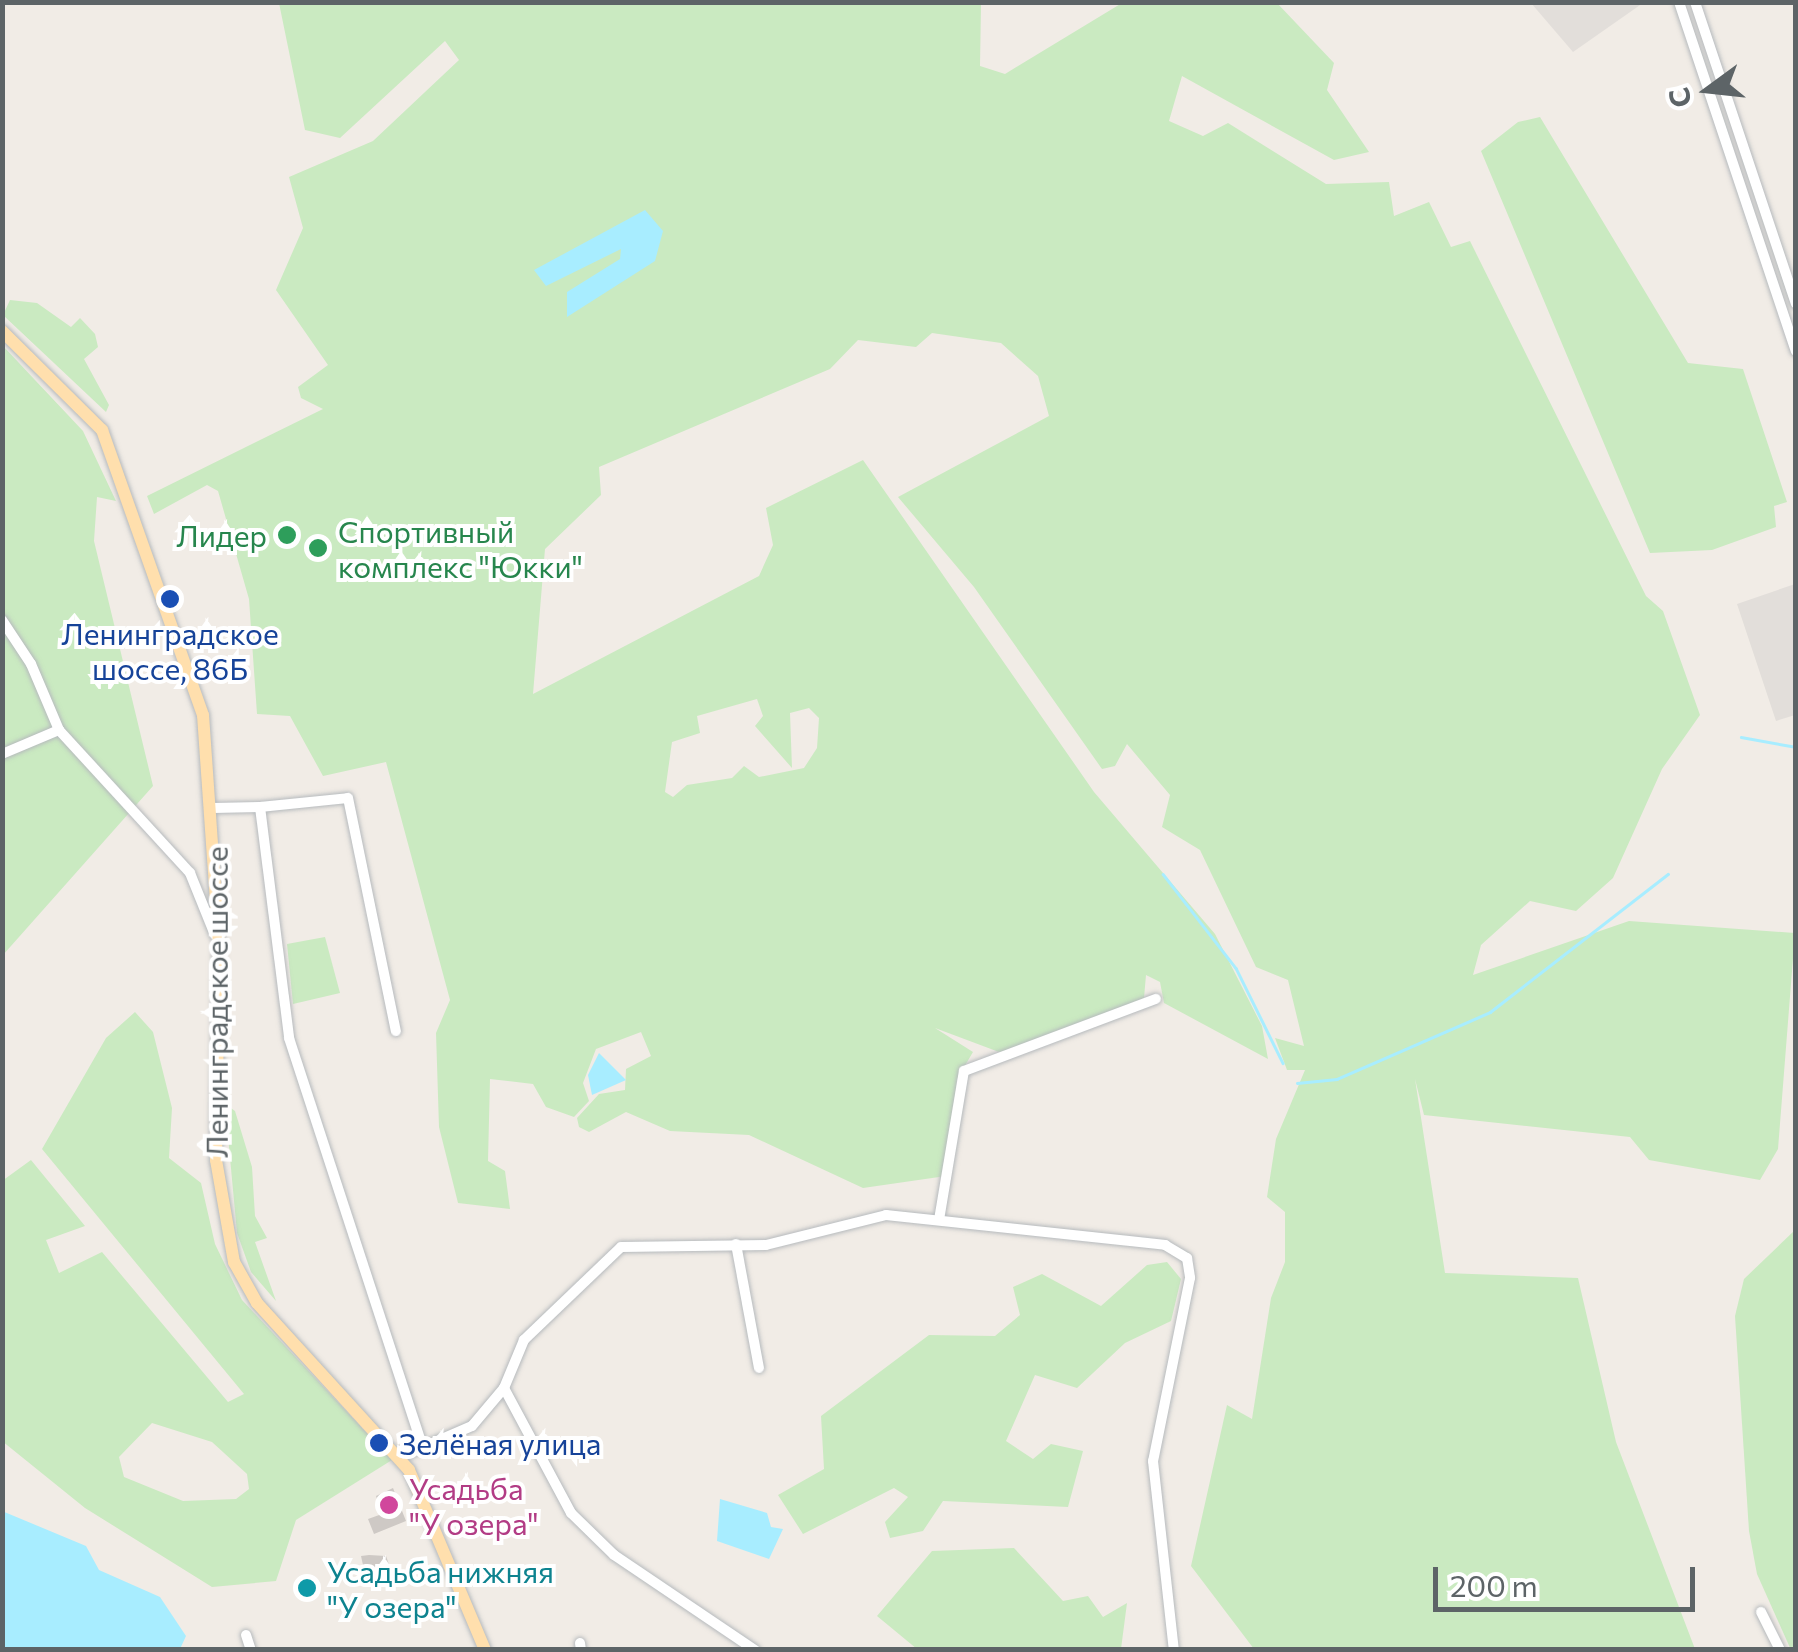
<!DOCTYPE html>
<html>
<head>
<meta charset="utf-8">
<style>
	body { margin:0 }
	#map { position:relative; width:1798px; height:1652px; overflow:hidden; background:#f1ece6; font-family:Commissioner,sans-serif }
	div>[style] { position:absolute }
	.industrial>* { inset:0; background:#e2deda }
	.green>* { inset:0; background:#caeac1 }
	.water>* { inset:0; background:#a8edff }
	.stream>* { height:2.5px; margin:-1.25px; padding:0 1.25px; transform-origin:1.25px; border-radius:1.25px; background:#a8edff }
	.building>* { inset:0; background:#cec9c5 }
	.roads { filter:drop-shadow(0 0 2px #b6babd) drop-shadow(0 0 2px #b6babd) }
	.minor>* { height:10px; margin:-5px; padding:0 5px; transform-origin:5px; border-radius:5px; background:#fff }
	.major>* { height:12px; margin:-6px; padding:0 6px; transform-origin:6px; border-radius:6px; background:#ffdfad }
	.dots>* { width:28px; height:28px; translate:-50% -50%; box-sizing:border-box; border:5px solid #fff; border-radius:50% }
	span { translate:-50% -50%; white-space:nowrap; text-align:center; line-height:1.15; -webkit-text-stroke:8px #fff; paint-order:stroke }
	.leisure-label { font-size:30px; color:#27864d }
	.left { translate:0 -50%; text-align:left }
	.right { translate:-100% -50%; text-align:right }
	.transit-label { font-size:30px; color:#164399 }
	.street-label { font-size:30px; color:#5d6467 }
	.hotel-label { font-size:30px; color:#b23c85 }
	.culture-label { font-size:30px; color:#0d838f }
	.frame { position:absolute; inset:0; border:5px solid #5d6467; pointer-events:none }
	.north { position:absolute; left:1658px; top:40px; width:100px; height:100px; -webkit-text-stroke:8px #fff; paint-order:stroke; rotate:255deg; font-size:28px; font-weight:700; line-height:40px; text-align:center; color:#5d6467 }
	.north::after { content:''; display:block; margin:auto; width:35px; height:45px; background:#5d6467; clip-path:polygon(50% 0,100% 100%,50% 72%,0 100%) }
	.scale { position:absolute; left:1433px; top:1567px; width:262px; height:45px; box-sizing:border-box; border:5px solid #5d6467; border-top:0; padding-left:12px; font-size:30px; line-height:35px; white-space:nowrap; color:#5d6467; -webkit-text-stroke:8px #fff; paint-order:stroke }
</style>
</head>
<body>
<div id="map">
	<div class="industrial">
		<div style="clip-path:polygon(1531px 3px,1643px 3px,1573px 52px)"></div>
		<div style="clip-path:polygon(1795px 584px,1795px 715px,1776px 721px,1737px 604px)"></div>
	</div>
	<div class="green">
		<div style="clip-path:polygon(evenodd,279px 3px,960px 3px,981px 5px,980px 66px,1005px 74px,1122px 3px,1277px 3px,1334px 63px,1327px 90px,1369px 152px,1334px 160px,1182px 76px,1169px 121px,1203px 136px,1228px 123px,1326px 184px,1389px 182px,1394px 216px,1429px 202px,1451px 247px,1470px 241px,1646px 596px,1663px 611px,1700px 715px,1662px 769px,1613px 878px,1576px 911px,1530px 901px,1481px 945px,1473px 975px,1629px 921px,1795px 933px,1778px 1149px,1760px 1180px,1649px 1160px,1630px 1137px,1424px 1115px,1415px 1079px,1445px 1273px,1578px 1278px,1616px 1442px,1695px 1649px,1254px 1649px,1191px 1566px,1227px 1405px,1252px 1419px,1271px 1298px,1285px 1262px,1285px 1212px,1267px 1197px,1276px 1139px,1305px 1070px,1287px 1070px,1275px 1038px,1304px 1046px,1288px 980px,1256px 967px,1200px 850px,1162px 827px,1170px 795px,1127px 744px,1115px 766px,1102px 769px,974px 587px,898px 497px,1049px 416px,1038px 376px,1001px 343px,932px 333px,916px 347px,858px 340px,830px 369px,599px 467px,601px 495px,545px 549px,533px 694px,759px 576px,773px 545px,766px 508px,863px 460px,1094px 792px,1215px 934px,1262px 1026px,1268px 1059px,1164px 1003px,1160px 982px,1146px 975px,1144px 998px,1096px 1025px,1007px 1055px,935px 1028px,973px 1052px,957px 1079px,946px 1176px,863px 1188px,749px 1135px,670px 1131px,626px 1112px,589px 1132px,579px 1127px,577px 1118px,599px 1094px,625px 1090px,626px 1069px,651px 1056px,641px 1032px,596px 1049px,583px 1083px,589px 1101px,574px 1117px,546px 1107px,533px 1084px,490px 1079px,488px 1161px,505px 1171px,510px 1209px,458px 1203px,439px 1127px,436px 1033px,450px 1000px,386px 762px,323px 776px,290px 716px,257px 714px,249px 599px,218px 491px,207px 485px,154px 514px,147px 496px,323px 409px,301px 398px,298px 387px,328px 365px,276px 290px,303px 228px,289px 177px,373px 141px,459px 60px,445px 41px,340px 138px,305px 130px,279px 3px,757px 699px,763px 716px,755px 726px,792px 768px,790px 713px,809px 708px,819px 718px,817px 748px,804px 768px,759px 777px,744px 766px,732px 778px,687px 785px,673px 797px,665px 792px,672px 742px,700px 733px,697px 716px,757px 699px)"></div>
		<div style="clip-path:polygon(1540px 117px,1688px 363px,1743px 369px,1787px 502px,1774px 506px,1776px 527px,1712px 550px,1650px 553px,1481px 151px,1518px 122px)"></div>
		<div style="clip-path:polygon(10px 300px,37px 303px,71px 327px,80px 318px,95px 334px,98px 347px,84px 359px,109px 405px,106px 412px,3px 315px)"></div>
		<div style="clip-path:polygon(3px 346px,83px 431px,116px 501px,97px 497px,94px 541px,153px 786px,3px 955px)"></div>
		<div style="clip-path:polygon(325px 937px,340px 993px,293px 1004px,287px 944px)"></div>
		<div style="clip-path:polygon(evenodd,135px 1012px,153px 1032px,172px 1108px,169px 1158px,201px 1183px,215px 1244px,242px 1300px,392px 1460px,296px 1520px,276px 1581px,212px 1587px,85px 1508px,2px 1441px,2px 1181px,31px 1160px,85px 1226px,46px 1240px,59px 1273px,102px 1252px,228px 1402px,244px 1394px,42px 1149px,106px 1038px,135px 1012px,152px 1423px,212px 1442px,247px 1474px,249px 1489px,236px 1499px,183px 1501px,124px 1477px,119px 1457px,152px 1423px)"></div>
		<div style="clip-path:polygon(225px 1104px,235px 1111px,252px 1167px,255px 1216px,267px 1238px,255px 1242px,276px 1301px,251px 1272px,237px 1233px)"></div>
		<div style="clip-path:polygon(1795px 1230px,1796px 1649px,1791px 1650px,1757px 1574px,1749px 1531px,1735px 1316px,1744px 1279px)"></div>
		<div style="clip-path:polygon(1167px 1262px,1181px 1279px,1171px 1321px,1125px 1343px,1077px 1388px,1035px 1375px,1006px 1441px,1033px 1459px,1051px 1444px,1083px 1451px,1068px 1507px,943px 1501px,923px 1531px,890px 1538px,885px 1522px,908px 1497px,894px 1488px,803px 1534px,778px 1495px,824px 1469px,821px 1416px,929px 1335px,995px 1336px,1020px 1315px,1013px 1287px,1042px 1274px,1101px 1306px,1147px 1265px)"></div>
		<div style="clip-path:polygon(1014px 1548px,1063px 1601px,1088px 1596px,1103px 1617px,1127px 1603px,1121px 1649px,917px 1649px,877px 1616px,932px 1551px)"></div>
	</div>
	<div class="water">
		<div style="clip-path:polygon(645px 210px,663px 231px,655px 261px,567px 317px,567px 292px,620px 259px,621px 249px,546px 286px,534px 270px)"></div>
		<div style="clip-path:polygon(599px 1053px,626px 1080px,592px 1095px,588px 1075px)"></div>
		<div style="clip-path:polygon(720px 1499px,767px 1513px,771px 1527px,783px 1529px,769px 1559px,717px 1541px)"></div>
		<div style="clip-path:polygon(2px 1511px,86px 1546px,99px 1570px,160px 1597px,186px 1636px,180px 1649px,3px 1649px)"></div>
	</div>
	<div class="stream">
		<div style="left:1741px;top:737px;width:56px;rotate:10.3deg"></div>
		<div style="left:1163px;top:874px;width:119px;rotate:52.2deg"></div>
		<div style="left:1236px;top:968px;width:106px;rotate:63.7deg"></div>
		<div style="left:1297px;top:1083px;width:40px;rotate:-5.7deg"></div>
		<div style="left:1337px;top:1079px;width:167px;rotate:-23.6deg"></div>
		<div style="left:1490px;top:1012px;width:225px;rotate:-37.8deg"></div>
	</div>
	<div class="building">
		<div style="clip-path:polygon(393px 1488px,406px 1521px,374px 1534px,368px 1519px,382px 1514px,376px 1496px)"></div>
		<div style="clip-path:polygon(369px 1555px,386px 1556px,394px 1579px,367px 1583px,361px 1556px)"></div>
	</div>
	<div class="roads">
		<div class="minor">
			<div style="left:1679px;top:2px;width:368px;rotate:71.5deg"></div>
			<div style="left:1695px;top:2px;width:318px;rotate:71.5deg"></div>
			<div style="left:2px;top:620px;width:53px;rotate:56.6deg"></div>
			<div style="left:31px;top:664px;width:72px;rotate:67deg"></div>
			<div style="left:2px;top:754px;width:62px;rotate:-22.8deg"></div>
			<div style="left:59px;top:730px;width:194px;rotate:47.5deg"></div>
			<div style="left:190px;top:873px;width:67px;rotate:68deg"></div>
			<div style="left:260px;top:807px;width:88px;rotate:-5.8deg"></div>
			<div style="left:348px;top:798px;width:238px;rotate:78.4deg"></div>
			<div style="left:213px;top:808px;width:47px;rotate:-1.2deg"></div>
			<div style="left:260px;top:807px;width:233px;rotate:82.8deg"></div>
			<div style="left:289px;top:1038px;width:427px;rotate:71.9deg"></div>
			<div style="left:939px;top:1220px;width:151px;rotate:-80.5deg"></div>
			<div style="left:964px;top:1071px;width:205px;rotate:-20.6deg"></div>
			<div style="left:736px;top:1244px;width:126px;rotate:79.5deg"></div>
			<div style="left:504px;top:1388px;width:142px;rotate:61.8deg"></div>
			<div style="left:571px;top:1513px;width:60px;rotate:44.3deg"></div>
			<div style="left:614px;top:1555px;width:170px;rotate:34deg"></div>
			<div style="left:400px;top:1457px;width:78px;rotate:-23.3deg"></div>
			<div style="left:472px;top:1426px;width:50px;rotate:-49.9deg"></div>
			<div style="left:504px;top:1388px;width:52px;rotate:-67.4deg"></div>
			<div style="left:524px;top:1340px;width:134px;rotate:-43.8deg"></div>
			<div style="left:621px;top:1247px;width:145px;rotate:-0.8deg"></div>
			<div style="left:766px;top:1245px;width:124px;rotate:-14deg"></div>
			<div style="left:886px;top:1215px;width:281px;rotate:6.1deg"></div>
			<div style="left:1165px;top:1245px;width:26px;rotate:31deg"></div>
			<div style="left:1187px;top:1258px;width:20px;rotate:81deg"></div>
			<div style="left:1190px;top:1278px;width:187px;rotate:101.4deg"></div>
			<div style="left:1153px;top:1461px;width:190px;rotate:83.7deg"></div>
			<div style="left:1761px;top:1612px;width:42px;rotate:63.4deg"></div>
			<div style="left:246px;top:1635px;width:16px;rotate:72deg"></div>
			<div style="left:580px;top:1643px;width:7px;rotate:82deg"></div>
		</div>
		<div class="major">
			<div style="left:2px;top:331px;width:141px;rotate:44.7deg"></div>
			<div style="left:102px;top:430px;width:302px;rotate:70.5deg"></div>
			<div style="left:203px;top:715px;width:231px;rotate:86deg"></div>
			<div style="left:219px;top:945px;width:215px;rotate:90.8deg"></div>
			<div style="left:216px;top:1160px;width:104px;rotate:80deg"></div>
			<div style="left:234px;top:1262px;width:47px;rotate:60.7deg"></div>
			<div style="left:257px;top:1303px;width:226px;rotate:47.7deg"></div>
			<div style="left:409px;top:1470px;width:195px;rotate:67.1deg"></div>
		</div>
	</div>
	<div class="dots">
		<div style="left:287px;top:535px;background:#2e9e5b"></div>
		<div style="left:318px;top:548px;background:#2e9e5b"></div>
		<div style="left:170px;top:599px;background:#1a4fb4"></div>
		<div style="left:379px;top:1443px;background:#1a4fb4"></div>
		<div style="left:389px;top:1505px;background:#d1479c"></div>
		<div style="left:307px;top:1588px;background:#0f9aa8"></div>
	</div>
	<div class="leisure-label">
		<span class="left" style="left:338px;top:548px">Спортивный<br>комплекс "Юкки"</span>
		<span class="right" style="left:267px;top:535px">Лидер</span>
	</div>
	<div class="transit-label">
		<span style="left:170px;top:650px">Ленинградское<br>шоссе, 86Б</span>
		<span class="left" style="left:399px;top:1443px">Зелёная улица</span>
	</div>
	<div class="street-label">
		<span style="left:216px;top:1002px;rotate:-90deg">Ленинградское шоссе</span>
	</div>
	<div class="hotel-label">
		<span class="left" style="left:409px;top:1505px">Усадьба<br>"У озера"</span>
	</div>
	<div class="culture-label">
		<span class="left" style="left:327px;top:1588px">Усадьба нижняя<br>"У озера"</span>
	</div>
	<div class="frame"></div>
	<div class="north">С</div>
	<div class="scale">200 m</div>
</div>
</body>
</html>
